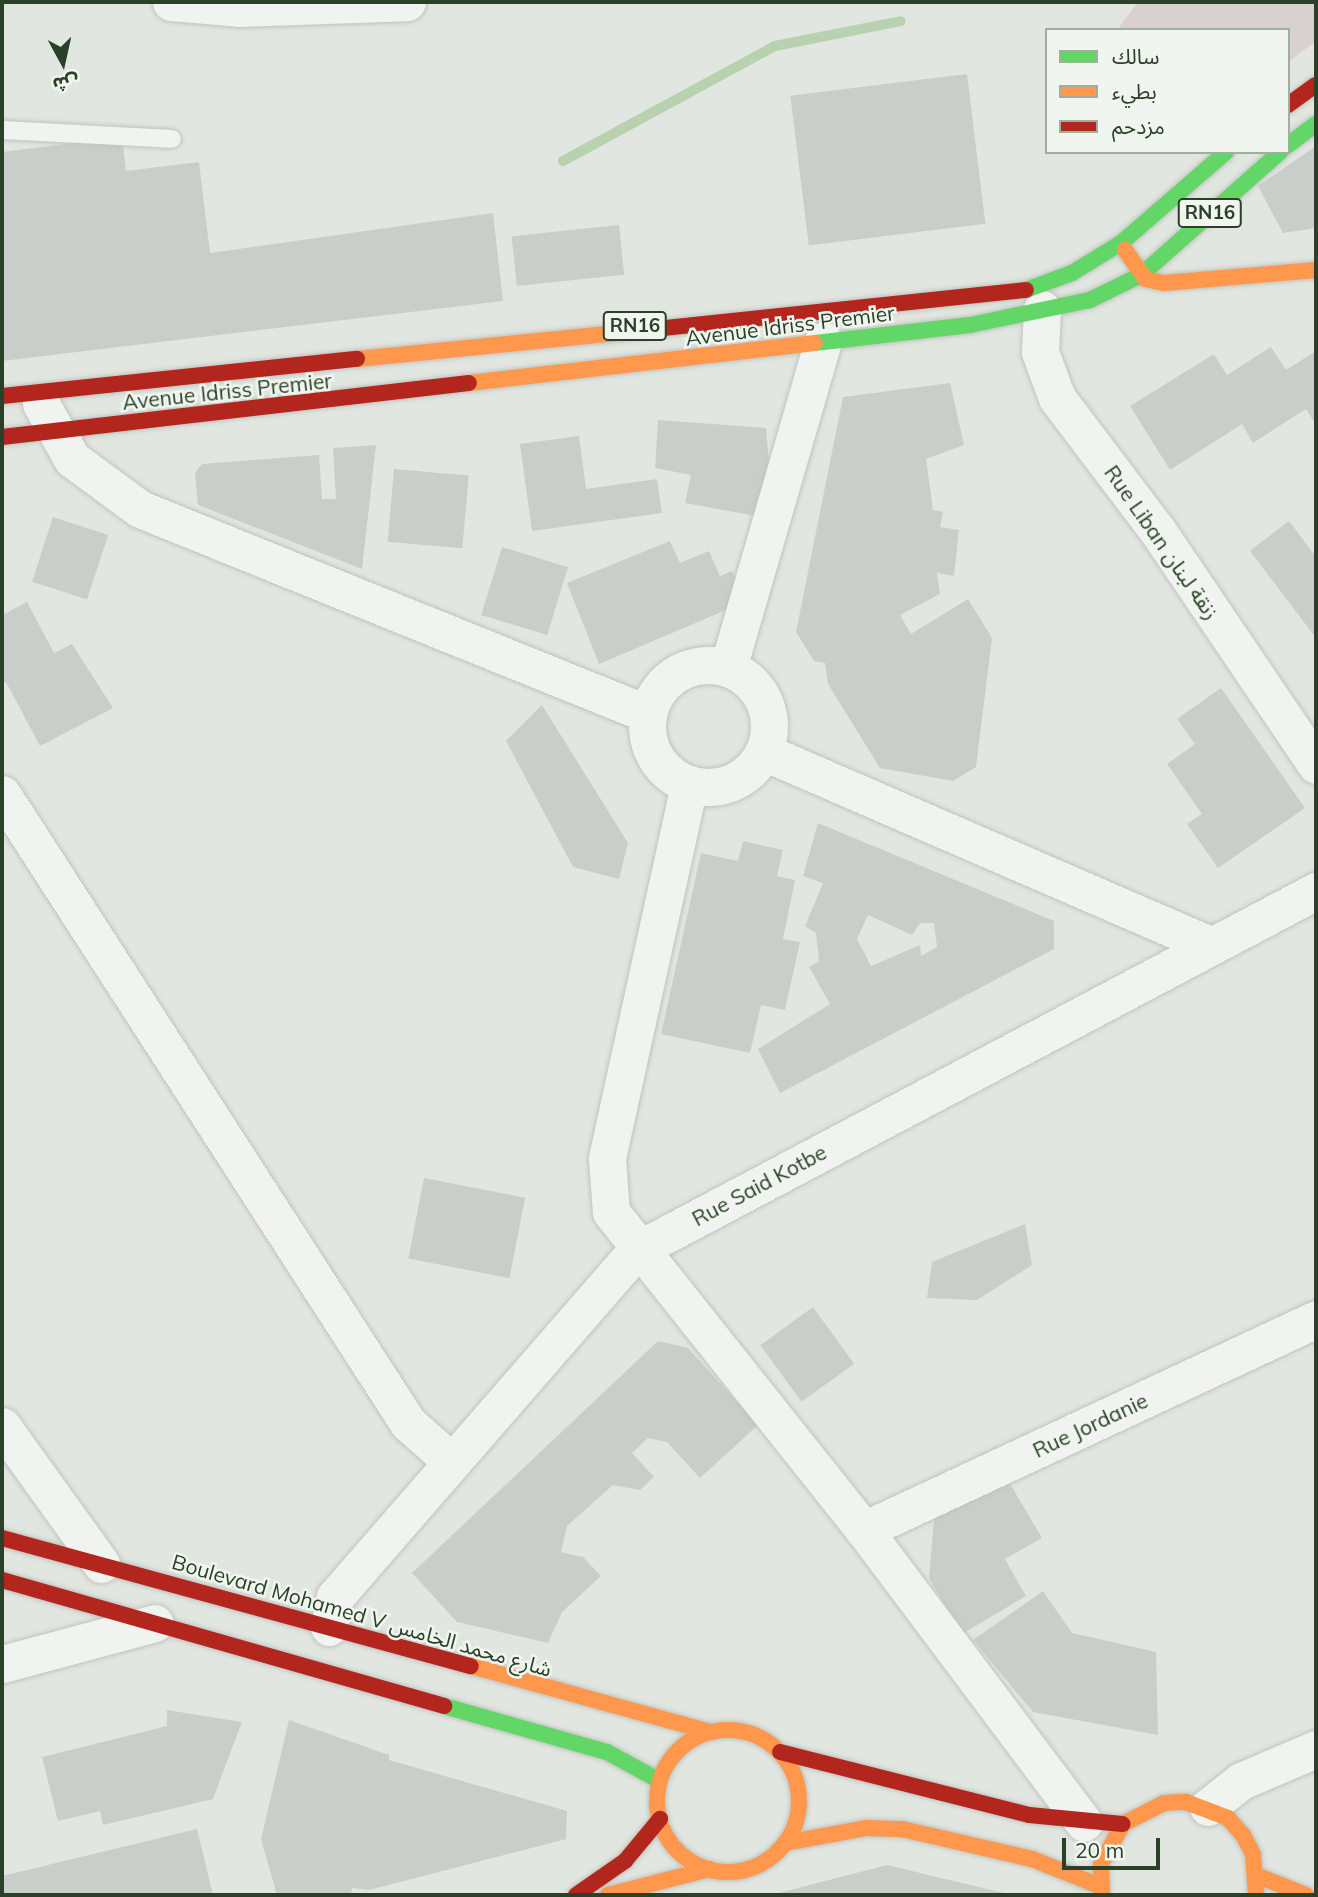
<!DOCTYPE html>
<html>
<head>
<meta charset="utf-8">
<style>
	body { margin:0 }
	#map { position:relative; width:1318px; height:1897px; overflow:hidden; background:#e2e6e1; font-family:Mulish,"Noto Sans Arabic",sans-serif }
	div>[style] { position:absolute }
	.green>* { inset:0; background:#d9d1cf }
	.stream>* { height:10px; margin:-5px; padding:0 5px; transform-origin:5px; border-radius:5px; background:#b8d1af }
	.building>* { inset:0; background:#caceca; transform-origin:0 0 }
	.roads { filter:drop-shadow(0 0 2px #c0c4bf) drop-shadow(0 0 2px #c0c4bf) }
	.lane>* { height:18px; margin:-9px; padding:0 9px; transform-origin:9px; border-radius:9px; background:#f1f3f1 }
	.street>* { height:37px; margin:-18.5px; padding:0 18.5px; transform-origin:18.5px; border-radius:18.5px; background:#f1f3f1 }
	.street>.ring { margin:-18.5px; padding:0; box-sizing:content-box; background:none; border:37px solid #f1f3f1; border-radius:50% }
	.fast>* { height:16px; margin:-8px; padding:0 8px; transform-origin:8px; border-radius:8px; background:#63d668 }
	.slow>* { height:16px; margin:-8px; padding:0 8px; transform-origin:8px; border-radius:8px; background:#ff974d }
	.slow>.ring { margin:-8px; padding:0; box-sizing:content-box; background:none; border:16px solid #ff974d; border-radius:50% }
	.jam>* { height:16px; margin:-8px; padding:0 8px; transform-origin:8px; border-radius:8px; background:#b3261e }
	span { translate:-50% -50%; white-space:nowrap; text-align:center; line-height:1.15; -webkit-text-stroke:5px #f0f6ef; paint-order:stroke }
	.shield-label span { padding:2px 5px; background:#f0f6ef; border:2px solid; border-radius:5px; -webkit-text-stroke-width:0 }
	.shield-label { font-size:19px; color:#2b4028; font-weight:700 }
	.street-label { font-size:21px; color:#2b4028 }
	.frame { position:absolute; inset:0; border:4px solid #2b4028; pointer-events:none }
	.legend { position:absolute; left:1045px; top:28px; width:245px; height:126px; box-sizing:border-box; background:#f0f6ef; border:2px solid #a1ad9f; margin:0; padding:9px 12px; list-style:none; font-size:21px; color:#2b4028 }
	.legend li { display:flex; align-items:center; gap:14px; height:35px }
	.legend b { width:35px; border:2px solid #a1ad9f }
	.north { position:absolute; left:28px; top:28px; width:70px; height:70px; -webkit-text-stroke:5px #f0f6ef; paint-order:stroke; rotate:172deg; font-size:19px; font-weight:700; line-height:28px; text-align:center; color:#2b4028 }
	.north::after { content:''; display:block; margin:auto; width:24px; height:32px; background:#2b4028; clip-path:polygon(50% 0,100% 100%,50% 72%,0 100%) }
	.scale { position:absolute; left:1062px; top:1838px; width:98px; height:32px; box-sizing:border-box; border:4px solid #2b4028; border-top:0; padding-left:9px; font-size:21px; line-height:24px; white-space:nowrap; color:#2b4028; -webkit-text-stroke:5px #f0f6ef; paint-order:stroke }
</style>
</head>
<body>
<div id="map">
	<div class="green">
		<div style="clip-path:polygon(1138px 2px,1316px 2px,1316px 41px,1288px 62px,1288px 30px,1117px 30px)"></div>
	</div>
	<div class="stream">
		<div style="left:563px;top:161px;width:241px;rotate:-28.5deg"></div>
		<div style="left:775px;top:46px;width:128px;rotate:-11.2deg"></div>
	</div>
	<div class="building">
		<div style="left:967px;top:74px;width:151px;height:178px;rotate:83deg"></div>
		<div style="clip-path:polygon(122px 137px,126px 171px,199px 162px,210px 253px,493px 213px,503px 301px,2px 361px,2px 152px)"></div>
		<div style="clip-path:polygon(1316px 146px,1316px 228px,1283px 233px,1258px 186px)"></div>
		<div style="left:619px;top:225px;width:50px;height:108px;rotate:84deg"></div>
		<div style="clip-path:polygon(1271px 347px,1286px 370px,1316px 351px,1316px 425px,1306px 409px,1253px 443px,1242px 424px,1170px 470px,1130px 406px,1214px 354px,1227px 375px)"></div>
		<div style="clip-path:polygon(950px 383px,964px 445px,926px 459px,933px 510px,943px 512px,940px 527px,959px 530px,954px 576px,937px 573px,940px 594px,900px 615px,911px 634px,968px 599px,992px 638px,976px 767px,953px 781px,880px 768px,828px 684px,825px 663px,814px 661px,796px 632px,843px 397px)"></div>
		<div style="clip-path:polygon(658px 420px,766px 428px,770px 474px,756px 516px,685px 503px,691px 475px,655px 468px)"></div>
		<div style="clip-path:polygon(579px 436px,586px 489px,657px 479px,662px 513px,532px 531px,520px 444px)"></div>
		<div style="clip-path:polygon(376px 445px,362px 569px,198px 505px,195px 473px,202px 464px,319px 455px,322px 499px,336px 499px,333px 448px)"></div>
		<div style="left:394px;top:469px;width:75px;height:73px;rotate:5deg"></div>
		<div style="left:53px;top:517px;width:58px;height:68px;rotate:18deg"></div>
		<div style="clip-path:polygon(1289px 521px,1316px 557px,1316px 638px,1250px 551px)"></div>
		<div style="clip-path:polygon(670px 541px,680px 563px,709px 551px,720px 576px,732px 571px,745px 602px,599px 664px,567px 583px)"></div>
		<div style="left:502px;top:547px;width:69px;height:71px;rotate:17deg"></div>
		<div style="clip-path:polygon(27px 602px,54px 653px,72px 644px,113px 708px,40px 746px,6px 682px,2px 684px,2px 615px)"></div>
		<div style="clip-path:polygon(1221px 688px,1305px 808px,1218px 868px,1187px 824px,1202px 814px,1167px 764px,1195px 744px,1177px 719px)"></div>
		<div style="clip-path:polygon(542px 705px,628px 843px,619px 879px,573px 867px,506px 741px)"></div>
		<div style="clip-path:polygon(evenodd,818px 823px,1054px 921px,1054px 949px,780px 1093px,758px 1049px,830px 1004px,809px 967px,819px 961px,816px 933px,805px 926px,823px 883px,803px 876px,818px 823px,868px 915px,912px 935px,920px 923px,934px 923px,937px 947px,921px 956px,920px 945px,871px 966px,857px 939px,868px 915px)"></div>
		<div style="clip-path:polygon(743px 841px,783px 850px,777px 876px,795px 880px,783px 939px,800px 942px,785px 1010px,761px 1005px,750px 1053px,661px 1034px,701px 853px,738px 861px)"></div>
		<div style="left:424px;top:1178px;width:103px;height:82px;rotate:11deg"></div>
		<div style="clip-path:polygon(1025px 1224px,1032px 1265px,977px 1300px,927px 1298px,932px 1262px)"></div>
		<div style="left:813px;top:1307px;width:70px;height:65px;rotate:54deg"></div>
		<div style="clip-path:polygon(658px 1341px,688px 1348px,758px 1425px,700px 1478px,667px 1442px,648px 1438px,632px 1453px,654px 1477px,640px 1490px,613px 1485px,567px 1526px,561px 1552px,583px 1557px,601px 1576px,562px 1612px,548px 1643px,457px 1622px,412px 1573px)"></div>
		<div style="clip-path:polygon(1006px 1477px,1042px 1538px,1005px 1559px,1026px 1596px,962px 1634px,929px 1578px,934px 1519px)"></div>
		<div style="clip-path:polygon(1043px 1591px,1072px 1633px,1156px 1652px,1158px 1735px,1033px 1712px,973px 1640px)"></div>
		<div style="clip-path:polygon(167px 1710px,242px 1722px,213px 1799px,103px 1825px,100px 1811px,58px 1821px,42px 1757px,167px 1726px)"></div>
		<div style="clip-path:polygon(289px 1720px,389px 1755px,389px 1760px,567px 1811px,566px 1839px,369px 1890px,352px 1888px,351px 1895px,277px 1895px,261px 1839px)"></div>
		<div style="clip-path:polygon(197px 1829px,213px 1895px,2px 1895px,2px 1876px)"></div>
		<div style="clip-path:polygon(887px 1865px,1008px 1894px,1008px 1895px,771px 1895px)"></div>
	</div>
	<div class="roads">
		<div class="lane">
			<div style="left:2px;top:130px;width:170px;rotate:3deg"></div>
		</div>
		<div class="street">
			<div style="left:171px;top:2px;width:68px;rotate:5deg"></div>
			<div style="left:239px;top:8px;width:168px;rotate:-2deg"></div>
			<div style="left:1042px;top:309px;width:43px;rotate:92.7deg"></div>
			<div style="left:1040px;top:352px;width:49px;rotate:69.7deg"></div>
			<div style="left:1057px;top:398px;width:166px;rotate:52.9deg"></div>
			<div style="left:1157px;top:530px;width:284px;rotate:55.9deg"></div>
			<div style="left:41px;top:404px;width:63px;rotate:60.6deg"></div>
			<div style="left:72px;top:459px;width:84px;rotate:36.3deg"></div>
			<div style="left:140px;top:509px;width:548px;rotate:21.98deg"></div>
			<div class="ring" style="left:647px;top:665px;width:85px;height:85px"></div>
			<div style="left:728px;top:668px;width:341px;rotate:-73.8deg"></div>
			<div style="left:764px;top:752px;width:485px;rotate:23.4deg"></div>
			<div style="left:689px;top:785px;width:383px;rotate:102.4deg"></div>
			<div style="left:607px;top:1159px;width:53px;rotate:85.7deg"></div>
			<div style="left:611px;top:1212px;width:406px;rotate:51.5deg"></div>
			<div style="left:864px;top:1530px;width:366px;rotate:53.1deg"></div>
			<div style="left:2px;top:794px;width:749px;rotate:57.16deg"></div>
			<div style="left:408px;top:1423px;width:59px;rotate:41.6deg"></div>
			<div style="left:2px;top:1426px;width:170px;rotate:54.3deg"></div>
			<div style="left:864px;top:1530px;width:499px;rotate:-25deg"></div>
			<div style="left:329px;top:1627px;width:31px;rotate:-79deg"></div>
			<div style="left:335px;top:1597px;width:460px;rotate:-49deg"></div>
			<div style="left:637px;top:1250px;width:768px;rotate:-27.87deg"></div>
			<div style="left:2px;top:1664px;width:158px;rotate:-15deg"></div>
			<div style="left:1208px;top:1807px;width:42px;rotate:-38.2deg"></div>
			<div style="left:1241px;top:1781px;width:82px;rotate:-23.1deg"></div>
		</div>
		<div class="fast">
			<div style="left:1288px;top:145px;width:35px;rotate:-37deg"></div>
			<div style="left:1026px;top:290px;width:49px;rotate:-20.3deg"></div>
			<div style="left:1072px;top:273px;width:57px;rotate:-31.5deg"></div>
			<div style="left:1121px;top:243px;width:139px;rotate:-40.9deg"></div>
			<div style="left:815px;top:343px;width:156px;rotate:-6.6deg"></div>
			<div style="left:970px;top:325px;width:123px;rotate:-11.8deg"></div>
			<div style="left:1090px;top:300px;width:57px;rotate:-26.1deg"></div>
			<div style="left:1141px;top:275px;width:186px;rotate:-41.5deg"></div>
			<div style="left:444px;top:1706px;width:169px;rotate:15.8deg"></div>
			<div style="left:607px;top:1752px;width:60px;rotate:28.7deg"></div>
		</div>
		<div class="slow">
			<div style="left:1125px;top:250px;width:35px;rotate:55deg"></div>
			<div style="left:1145px;top:279px;width:19px;rotate:12deg"></div>
			<div style="left:1164px;top:283px;width:153px;rotate:-4.9deg"></div>
			<div style="left:357px;top:359px;width:289px;rotate:-5.7deg"></div>
			<div style="left:469px;top:383px;width:348px;rotate:-6.6deg"></div>
			<div style="left:471px;top:1666px;width:249px;rotate:15.4deg"></div>
			<div class="ring" style="left:657px;top:1730px;width:126px;height:126px"></div>
			<div style="left:785px;top:1843px;width:82px;rotate:-10.5deg"></div>
			<div style="left:866px;top:1828px;width:36px;rotate:2deg"></div>
			<div style="left:902px;top:1829px;width:133px;rotate:13deg"></div>
			<div style="left:1032px;top:1859px;width:73px;rotate:21.7deg"></div>
			<div style="left:1258px;top:1876px;width:52px;rotate:21.6deg"></div>
			<div style="left:608px;top:1895px;width:105px;rotate:-14.3deg"></div>
			<div style="left:1102px;top:1895px;width:31px;rotate:-92deg"></div>
			<div style="left:1101px;top:1864px;width:46px;rotate:-61.2deg"></div>
			<div style="left:1123px;top:1824px;width:46px;rotate:-27.1deg"></div>
			<div style="left:1164px;top:1803px;width:22px;rotate:-3deg"></div>
			<div style="left:1186px;top:1802px;width:45px;rotate:20.9deg"></div>
			<div style="left:1228px;top:1818px;width:23px;rotate:49deg"></div>
			<div style="left:1243px;top:1835px;width:21px;rotate:62deg"></div>
			<div style="left:1253px;top:1854px;width:41px;rotate:85.8deg"></div>
		</div>
		<div class="jam">
			<div style="left:1288px;top:105px;width:34px;rotate:-36deg"></div>
			<div style="left:645px;top:330px;width:383px;rotate:-6deg"></div>
			<div style="left:2px;top:396px;width:357px;rotate:-6deg"></div>
			<div style="left:2px;top:437px;width:470px;rotate:-6.6deg"></div>
			<div style="left:2px;top:1538px;width:486px;rotate:15.3deg"></div>
			<div style="left:2px;top:1580px;width:460px;rotate:15.9deg"></div>
			<div style="left:780px;top:1752px;width:257px;rotate:14.2deg"></div>
			<div style="left:1029px;top:1815px;width:94px;rotate:5.5deg"></div>
			<div style="left:576px;top:1895px;width:60px;rotate:-34.8deg"></div>
			<div style="left:625px;top:1861px;width:55px;rotate:-50.2deg"></div>
		</div>
	</div>
	<div class="shield-label">
		<span style="left:1210px;top:213px">RN16</span>
		<span style="left:635px;top:326px">RN16</span>
	</div>
	<div class="street-label">
		<span style="left:790px;top:325px;rotate:-7deg">Avenue Idriss Premier</span>
		<span style="left:227px;top:391px;rotate:-6deg">Avenue Idriss Premier</span>
		<span style="left:1162px;top:542px;rotate:55deg">Rue Liban زنقة لبنان</span>
		<span style="left:759px;top:1185px;rotate:-28deg">Rue Said Kotbe</span>
		<span style="left:1090px;top:1425px;rotate:-25deg">Rue Jordanie</span>
		<span style="left:362px;top:1615px;rotate:16deg">Boulevard Mohamed V شارع محمد الخامس</span>
	</div>
	<div class="frame"></div>
	<ul class="legend">
	<li><b style="height:9px;background:#63d668"></b>سالك</li>
	<li><b style="height:9px;background:#ff974d"></b>بطيء</li>
	<li><b style="height:9px;background:#b3261e"></b>مزدحم</li>
	</ul>
	<div class="north">ش</div>
	<div class="scale">20 m</div>
</div>
</body>
</html>
